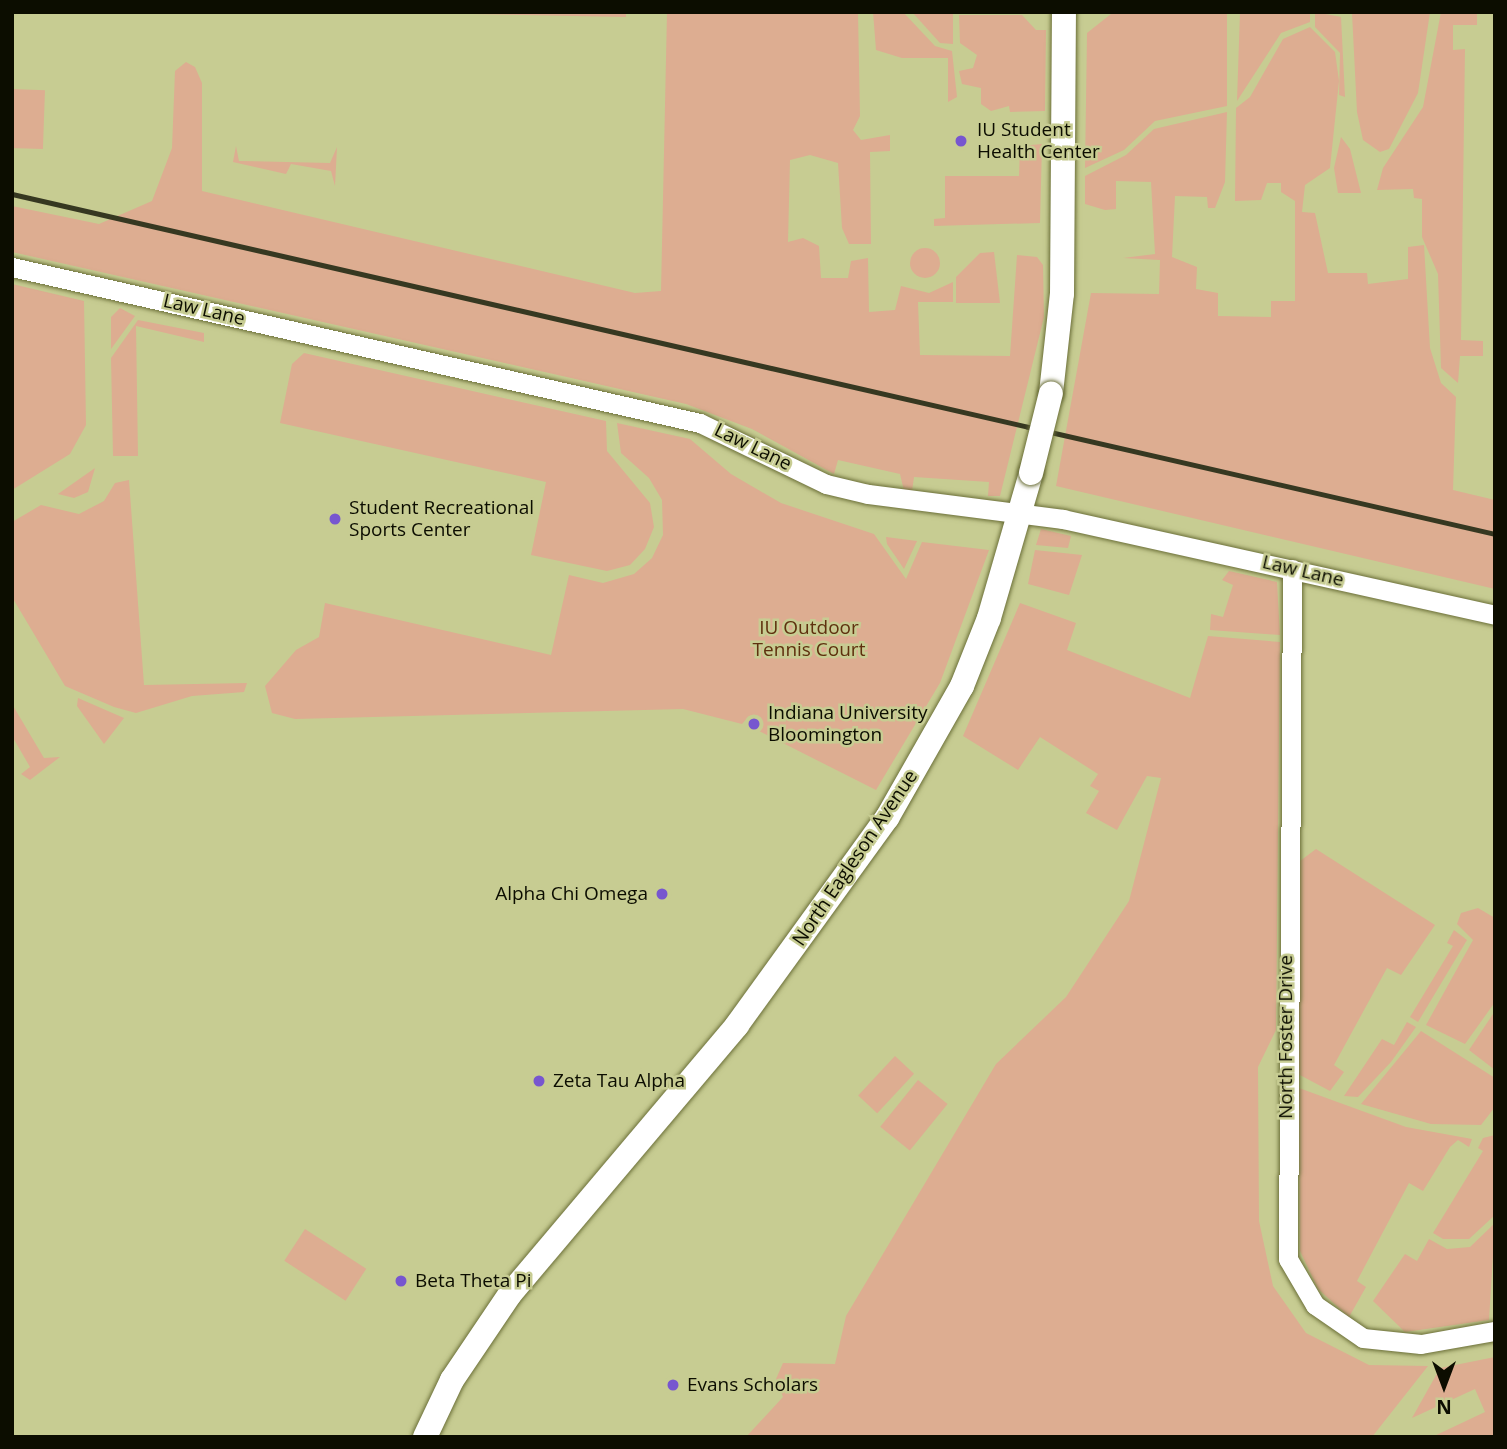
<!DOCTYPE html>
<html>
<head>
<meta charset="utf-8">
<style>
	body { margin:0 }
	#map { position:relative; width:1507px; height:1449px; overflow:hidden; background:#c7cc92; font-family:"Open Sans",sans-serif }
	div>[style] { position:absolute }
	.green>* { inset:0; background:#ddad91; transform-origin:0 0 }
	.round { border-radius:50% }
	.roads { filter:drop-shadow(0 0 2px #6b6f38) drop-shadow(0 0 2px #6b6f38) }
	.minor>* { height:19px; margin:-9.5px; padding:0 9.5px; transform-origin:9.5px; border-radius:9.5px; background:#fff }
	.tertiary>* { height:24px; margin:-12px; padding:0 12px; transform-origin:12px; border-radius:12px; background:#fff }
	.rail>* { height:5px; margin:-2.5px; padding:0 2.5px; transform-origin:2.5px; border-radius:2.5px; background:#363821 }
	.bridges { filter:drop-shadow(0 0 2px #6b6f38) drop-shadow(0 0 2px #6b6f38) }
	.tertiary-bridge>* { height:24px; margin:-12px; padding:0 12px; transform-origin:12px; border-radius:12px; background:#fff }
	.dots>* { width:19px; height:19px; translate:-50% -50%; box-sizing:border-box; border:4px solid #c7cc92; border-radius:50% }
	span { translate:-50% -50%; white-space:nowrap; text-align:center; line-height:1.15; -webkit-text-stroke:5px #c7cc92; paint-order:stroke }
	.poi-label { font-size:19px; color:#0c0d00 }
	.left { translate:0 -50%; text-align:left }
	.right { translate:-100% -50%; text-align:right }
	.street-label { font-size:19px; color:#0c0d00 }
	.park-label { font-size:19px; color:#5f300e }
	.frame { position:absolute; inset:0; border:14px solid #0c0d00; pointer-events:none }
	.north { position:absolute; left:1409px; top:1351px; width:70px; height:70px; -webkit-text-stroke:5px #c7cc92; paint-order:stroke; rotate:180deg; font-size:19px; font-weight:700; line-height:28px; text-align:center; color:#0c0d00 }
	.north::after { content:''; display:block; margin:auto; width:24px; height:32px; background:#0c0d00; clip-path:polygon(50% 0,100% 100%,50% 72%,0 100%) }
</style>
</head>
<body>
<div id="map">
	<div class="green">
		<div style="clip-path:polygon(370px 12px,626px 12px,626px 17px)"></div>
		<div style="clip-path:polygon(667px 12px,858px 12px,860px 116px,853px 130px,861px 140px,890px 135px,890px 151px,870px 152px,871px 244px,849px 244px,842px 228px,838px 163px,810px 155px,790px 160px,788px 242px,803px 238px,819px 246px,821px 278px,848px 278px,851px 261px,868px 258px,869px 312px,895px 310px,901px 286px,929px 293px,953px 282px,953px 302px,918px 302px,920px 355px,1010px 356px,1017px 255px,1037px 257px,1043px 265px,1044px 317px,1000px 496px,988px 496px,989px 482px,914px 477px,912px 491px,904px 491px,900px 474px,838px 460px,834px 474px,752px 429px,686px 404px,12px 252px,12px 206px,99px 224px,152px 201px,172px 148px,175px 71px,186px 62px,195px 67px,202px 83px,202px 191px,635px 293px,661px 291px)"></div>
		<div style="clip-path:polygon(873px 12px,903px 12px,935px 46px,952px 51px,957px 97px,948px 102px,948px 58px,902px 58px,876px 50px)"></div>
		<div style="clip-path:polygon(912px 12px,953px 14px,953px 44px,940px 43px)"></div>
		<div style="clip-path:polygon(1227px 12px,1227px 106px,1155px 121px,1124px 150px,1085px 168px,1087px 33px,1111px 14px)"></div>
		<div style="clip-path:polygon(1240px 12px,1310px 12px,1310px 22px,1281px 33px,1237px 101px)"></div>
		<div style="clip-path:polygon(1315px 12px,1341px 17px,1345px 97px,1339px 95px,1340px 53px,1315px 27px)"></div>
		<div style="clip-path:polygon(1430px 12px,1418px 93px,1389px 149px,1380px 152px,1363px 140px,1357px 112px,1352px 13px)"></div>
		<div style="clip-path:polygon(1441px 12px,1477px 12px,1477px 25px,1453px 25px,1453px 50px,1465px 49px,1461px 340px,1483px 341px,1483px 356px,1460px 356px,1458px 383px,1441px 368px,1438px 274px,1422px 237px,1422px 199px,1414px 198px,1413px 189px,1377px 190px,1383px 168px,1423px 107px)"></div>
		<div style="clip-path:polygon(959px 15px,1022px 15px,1036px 30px,1046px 30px,1045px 111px,1010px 112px,1009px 106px,991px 111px,981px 104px,981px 88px,962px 84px,959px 71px,973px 68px,977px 55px,960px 43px)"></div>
		<div style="clip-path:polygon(1310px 27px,1335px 52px,1339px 81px,1330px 168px,1305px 185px,1302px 212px,1315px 213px,1328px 273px,1367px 273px,1368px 284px,1408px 279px,1408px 247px,1424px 245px,1430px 348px,1441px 383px,1456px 397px,1453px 490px,1495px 500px,1495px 589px,1056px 486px,1091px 293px,1159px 294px,1160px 260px,1123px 258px,1155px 254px,1151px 182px,1116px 181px,1116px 209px,1105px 210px,1085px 204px,1085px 176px,1126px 155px,1154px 129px,1227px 112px,1225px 182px,1215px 208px,1208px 208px,1207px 197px,1175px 196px,1172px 257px,1197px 267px,1196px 289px,1218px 293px,1218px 316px,1271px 317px,1271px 301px,1295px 301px,1295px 201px,1281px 192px,1281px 183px,1267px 183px,1261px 200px,1235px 201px,1236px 108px,1250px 97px,1283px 39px)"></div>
		<div style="left:12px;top:89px;width:33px;height:59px;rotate:2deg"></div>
		<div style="clip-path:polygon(1341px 137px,1350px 149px,1361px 193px,1338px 193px,1334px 168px)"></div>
		<div style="clip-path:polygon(1042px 144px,1040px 223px,934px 226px,934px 219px,945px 218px,945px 176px,1019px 176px,1020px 146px)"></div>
		<div style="clip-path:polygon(337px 147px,335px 186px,331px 171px,291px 164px,286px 174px,233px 162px,236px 146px,239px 161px,330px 163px)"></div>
		<div class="round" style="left:910px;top:248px;width:30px;height:30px"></div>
		<div style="clip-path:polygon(994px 252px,1000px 303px,956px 303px,956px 277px,980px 253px)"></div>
		<div style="clip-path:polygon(12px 284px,84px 301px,86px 425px,70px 454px,12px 490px)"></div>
		<div style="clip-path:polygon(120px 308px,135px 316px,111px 349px,111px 317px)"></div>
		<div style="clip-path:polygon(138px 320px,204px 333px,204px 342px,136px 326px,138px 456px,113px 456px,111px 358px)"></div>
		<div style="clip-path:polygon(304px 353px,606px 421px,607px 451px,650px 503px,654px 527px,645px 549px,630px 565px,607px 571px,531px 555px,546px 482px,280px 423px,292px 364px)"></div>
		<div style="clip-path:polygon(617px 423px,690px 439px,731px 474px,781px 503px,874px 534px,906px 579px,922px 542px,989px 550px,940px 683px,876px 790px,751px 727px,754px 718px,749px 716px,742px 724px,683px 709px,295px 719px,272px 713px,265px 686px,296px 650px,319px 637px,325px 603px,551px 655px,569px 575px,603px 583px,634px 574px,652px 558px,663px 535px,662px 500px,649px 478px,621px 453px)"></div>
		<div style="clip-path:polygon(95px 468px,88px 492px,74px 498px,58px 494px)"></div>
		<div style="clip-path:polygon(129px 480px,144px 685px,247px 683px,244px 692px,192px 696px,136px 713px,114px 707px,65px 686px,12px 597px,12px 522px,41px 505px,79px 514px,104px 501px,115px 483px)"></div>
		<div style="clip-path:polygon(1041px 529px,1071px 536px,1068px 548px,1036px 545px)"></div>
		<div style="clip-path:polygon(886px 537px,917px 541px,904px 569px,887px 544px)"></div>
		<div style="clip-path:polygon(1035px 550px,1082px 555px,1069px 595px,1028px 584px)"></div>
		<div style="clip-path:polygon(1229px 571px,1277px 582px,1280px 635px,1210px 630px,1211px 614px,1223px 617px,1233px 585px,1222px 580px)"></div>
		<div style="clip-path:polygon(1020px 603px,1076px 623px,1067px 650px,1190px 698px,1208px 636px,1280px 642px,1276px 1030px,1258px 1067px,1259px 1221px,1273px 1286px,1306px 1333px,1369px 1365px,1428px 1366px,1372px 1437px,746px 1437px,783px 1397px,776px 1379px,783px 1363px,835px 1364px,846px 1316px,996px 1064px,1066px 997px,1129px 901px,1161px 778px,1147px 776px,1117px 830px,1086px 813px,1099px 791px,1090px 786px,1098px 774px,1040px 737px,1018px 770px,963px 736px)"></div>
		<div style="clip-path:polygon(78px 698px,124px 718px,104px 744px,77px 706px)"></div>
		<div style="clip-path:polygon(12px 704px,44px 758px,60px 757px,30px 780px,21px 774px,30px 767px,12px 736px)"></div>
		<div style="clip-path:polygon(1316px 849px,1435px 925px,1401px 975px,1387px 968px,1334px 1065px,1344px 1072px,1330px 1091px,1298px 1074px,1300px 861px)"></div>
		<div style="clip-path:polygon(1478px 908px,1495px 918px,1495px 1002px,1465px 1044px,1426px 1025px,1473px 940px,1457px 924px,1461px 913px)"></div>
		<div style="clip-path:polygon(1454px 930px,1467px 940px,1418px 1022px,1410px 1017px,1453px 946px,1447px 943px)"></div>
		<div style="clip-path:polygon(1495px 1011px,1495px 1070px,1469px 1050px)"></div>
		<div style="clip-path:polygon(1407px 1022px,1416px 1027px,1391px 1062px,1358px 1097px,1344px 1096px,1382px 1039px,1394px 1045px)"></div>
		<div style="clip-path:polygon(1421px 1031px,1495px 1078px,1495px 1107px,1481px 1125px,1431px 1124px,1361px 1104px)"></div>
		<div style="left:895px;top:1056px;width:26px;height:54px;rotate:43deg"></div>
		<div style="left:918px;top:1080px;width:38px;height:60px;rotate:39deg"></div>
		<div style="clip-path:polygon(1299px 1088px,1406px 1127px,1472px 1139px,1469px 1147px,1458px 1140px,1450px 1147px,1423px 1191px,1409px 1183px,1357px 1281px,1366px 1287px,1349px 1317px,1318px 1289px,1300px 1251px)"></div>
		<div style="clip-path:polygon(1495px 1135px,1495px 1215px,1469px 1239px,1443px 1239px,1433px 1233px,1483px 1151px,1478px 1148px,1483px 1138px)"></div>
		<div style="clip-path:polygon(1495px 1223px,1489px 1320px,1405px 1332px,1373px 1301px,1405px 1254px,1417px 1261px,1429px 1239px,1447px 1249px,1470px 1247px)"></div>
		<div style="left:305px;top:1229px;width:73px;height:38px;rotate:33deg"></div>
		<div style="clip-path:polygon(1495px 1357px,1495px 1437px,1432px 1437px,1485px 1412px,1475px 1389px,1412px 1418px,1440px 1368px)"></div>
	</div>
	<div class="roads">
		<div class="minor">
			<div style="left:12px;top:267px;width:705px;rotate:12.78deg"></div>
			<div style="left:700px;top:423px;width:140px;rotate:25.8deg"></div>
			<div style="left:826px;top:484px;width:43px;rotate:13.4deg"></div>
			<div style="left:868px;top:494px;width:197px;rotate:7.3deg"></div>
			<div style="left:1063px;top:519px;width:443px;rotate:12.5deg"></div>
			<div style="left:1292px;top:569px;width:690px;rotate:90.33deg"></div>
			<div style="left:1288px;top:1259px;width:53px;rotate:59.6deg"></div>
			<div style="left:1315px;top:1305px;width:58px;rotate:34.5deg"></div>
			<div style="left:1363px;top:1338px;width:58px;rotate:5.9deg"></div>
			<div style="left:1421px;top:1344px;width:75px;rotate:-10deg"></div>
		</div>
		<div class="tertiary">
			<div style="left:1051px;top:393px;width:100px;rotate:-83.7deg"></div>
			<div style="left:1062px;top:294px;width:282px;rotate:-89.6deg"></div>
			<div style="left:425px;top:1437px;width:63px;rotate:-64.7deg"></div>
			<div style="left:452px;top:1380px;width:104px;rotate:-56deg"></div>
			<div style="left:510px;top:1294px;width:352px;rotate:-49.8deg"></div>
			<div style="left:737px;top:1025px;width:256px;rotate:-54.1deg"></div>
			<div style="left:887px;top:818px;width:152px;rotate:-60.4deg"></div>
			<div style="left:962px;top:686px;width:73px;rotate:-68.3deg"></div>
			<div style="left:989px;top:618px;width:151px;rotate:-73.8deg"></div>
		</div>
	</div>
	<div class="rail">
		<div style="left:12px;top:194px;width:1521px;rotate:12.91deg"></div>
	</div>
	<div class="bridges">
		<div class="tertiary-bridge">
			<div style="left:1031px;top:473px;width:82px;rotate:-76deg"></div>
		</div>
	</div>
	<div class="dots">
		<div style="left:961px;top:141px;background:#7756cf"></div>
		<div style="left:335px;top:519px;background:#7756cf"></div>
		<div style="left:754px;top:724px;background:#7756cf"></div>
		<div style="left:662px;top:894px;background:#7756cf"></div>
		<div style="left:539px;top:1081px;background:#7756cf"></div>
		<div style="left:401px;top:1281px;background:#7756cf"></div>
		<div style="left:673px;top:1385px;background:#7756cf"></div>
	</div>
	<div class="poi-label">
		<span class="left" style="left:977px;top:141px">IU Student<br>Health Center</span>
		<span class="left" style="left:349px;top:519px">Student Recreational<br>Sports Center</span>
		<span class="left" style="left:768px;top:724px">Indiana University<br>Bloomington</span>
		<span class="right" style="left:648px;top:894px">Alpha Chi Omega</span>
		<span class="left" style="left:553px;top:1081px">Zeta Tau Alpha</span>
		<span class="left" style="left:415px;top:1281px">Beta Theta Pi</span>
		<span class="left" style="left:687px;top:1385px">Evans Scholars</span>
	</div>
	<div class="street-label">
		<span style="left:204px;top:310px;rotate:13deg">Law Lane</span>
		<span style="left:753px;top:447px;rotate:26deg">Law Lane</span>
		<span style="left:1303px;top:571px;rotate:13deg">Law Lane</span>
		<span style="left:855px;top:858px;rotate:-56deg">North Eagleson Avenue</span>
		<span style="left:1286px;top:1037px;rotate:-90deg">North Foster Drive</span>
	</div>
	<div class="park-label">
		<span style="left:809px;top:639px">IU Outdoor<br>Tennis Court</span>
	</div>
	<div class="frame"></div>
	<div class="north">N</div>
</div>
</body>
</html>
